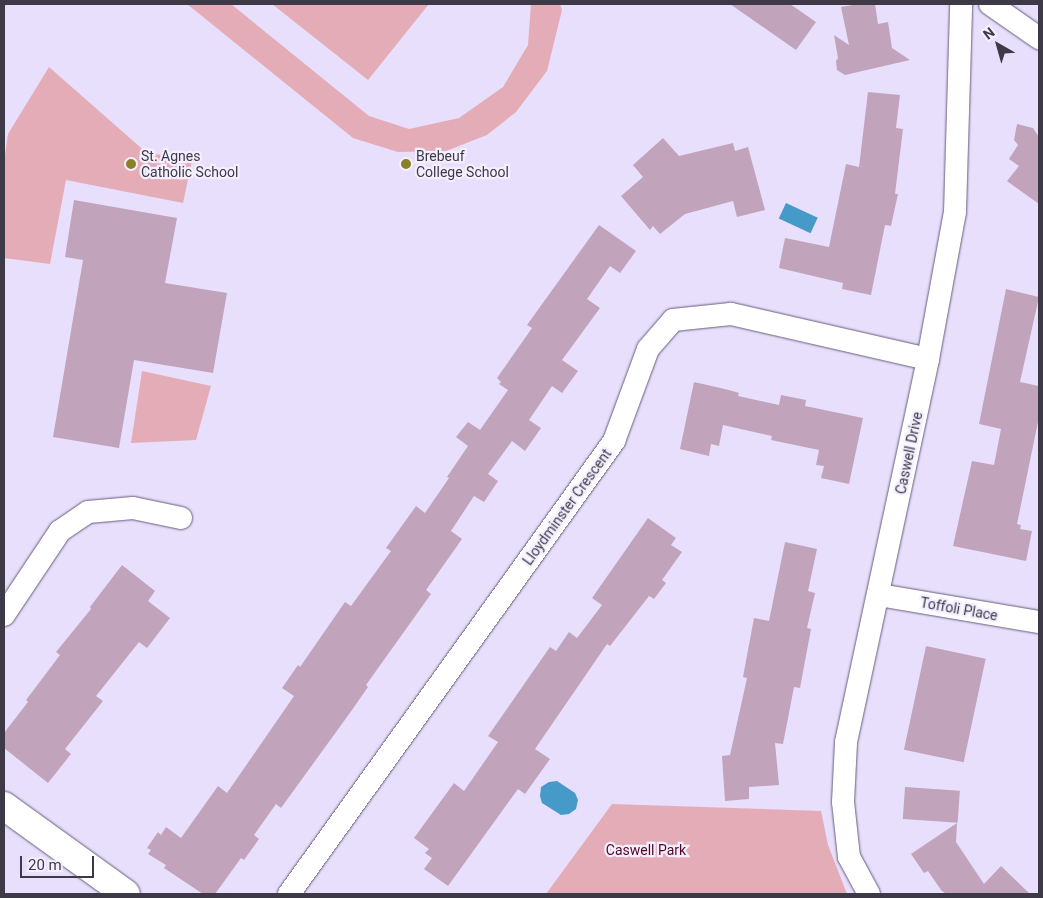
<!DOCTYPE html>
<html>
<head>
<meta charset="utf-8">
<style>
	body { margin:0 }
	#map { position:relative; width:1043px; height:898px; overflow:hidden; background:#e8dffc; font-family:Roboto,sans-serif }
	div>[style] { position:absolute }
	.green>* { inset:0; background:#e4acb7 }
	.water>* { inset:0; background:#459ac7; transform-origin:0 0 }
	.building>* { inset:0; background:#c2a3bc; transform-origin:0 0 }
	.roads { filter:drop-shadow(0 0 1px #675d7c) drop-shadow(0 0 1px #675d7c) }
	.street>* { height:22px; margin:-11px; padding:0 11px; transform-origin:11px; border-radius:11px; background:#fff }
	.secondary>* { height:28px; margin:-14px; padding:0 14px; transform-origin:14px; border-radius:14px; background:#fff }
	.dots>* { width:14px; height:14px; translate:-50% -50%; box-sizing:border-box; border:2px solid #f4effe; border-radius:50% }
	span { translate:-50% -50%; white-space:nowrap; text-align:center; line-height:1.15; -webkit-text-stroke:4.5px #f4effe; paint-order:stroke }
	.poi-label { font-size:14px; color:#3d3947 }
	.left { translate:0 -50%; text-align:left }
	.street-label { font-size:14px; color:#3d3947 }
	.park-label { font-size:14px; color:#540725 }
	.frame { position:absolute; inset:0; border:5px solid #3d3947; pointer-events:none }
	.north { position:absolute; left:973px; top:20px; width:50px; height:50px; -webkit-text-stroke:4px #f4effe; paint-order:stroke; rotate:322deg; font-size:14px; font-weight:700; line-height:20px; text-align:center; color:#3d3947 }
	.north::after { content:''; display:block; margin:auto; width:18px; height:22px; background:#3d3947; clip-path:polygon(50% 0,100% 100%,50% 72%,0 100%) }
	.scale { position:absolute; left:20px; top:856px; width:74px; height:22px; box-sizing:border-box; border:2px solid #3d3947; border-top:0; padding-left:6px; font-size:15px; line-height:18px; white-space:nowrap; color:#3d3947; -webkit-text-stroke:4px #f4effe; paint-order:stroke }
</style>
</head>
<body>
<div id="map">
	<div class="green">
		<div style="clip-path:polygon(187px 4px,231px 4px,369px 116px,409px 129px,459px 118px,503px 87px,528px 45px,531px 4px,560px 4px,562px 10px,547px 71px,516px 112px,487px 135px,446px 151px,398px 152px,353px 138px)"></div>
		<div style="clip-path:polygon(272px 4px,429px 4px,368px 80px)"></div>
		<div style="clip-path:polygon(49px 67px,148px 154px,193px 156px,183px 203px,66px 180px,50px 264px,4px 258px,4px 162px,8px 134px)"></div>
		<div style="clip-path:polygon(142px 371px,211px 386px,196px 440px,131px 443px)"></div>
		<div style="clip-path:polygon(612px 804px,821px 811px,828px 845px,847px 894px,546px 894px)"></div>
	</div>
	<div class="water">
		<div style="left:786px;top:203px;width:35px;height:17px;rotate:25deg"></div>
		<div style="clip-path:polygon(557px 781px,575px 793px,578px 800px,576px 809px,569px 814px,561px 815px,542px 803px,540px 796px,541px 787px,549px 782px)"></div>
	</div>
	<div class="building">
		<div style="clip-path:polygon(730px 4px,790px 4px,816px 22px,796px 50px)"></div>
		<div style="clip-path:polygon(859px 4px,875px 4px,878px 24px,888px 22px,892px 48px,910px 60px,845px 75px,837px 70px,836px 61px,838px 58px,834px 35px,849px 45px,841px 7px)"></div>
		<div style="clip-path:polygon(868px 92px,900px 95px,896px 128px,903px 129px,895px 194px,898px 194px,891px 226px,885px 225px,871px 295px,842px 289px,843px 283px,779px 268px,785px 238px,829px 247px,846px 164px,859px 167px)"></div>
		<div style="clip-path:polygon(1017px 124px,1033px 128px,1039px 137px,1039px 204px,1007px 181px,1019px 166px,1009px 159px,1018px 145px,1014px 140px)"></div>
		<div style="clip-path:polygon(663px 138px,679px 156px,733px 143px,735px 151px,748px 147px,765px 210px,737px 217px,733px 201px,685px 214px,660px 234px,653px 226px,650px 230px,621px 196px,643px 177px,633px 165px)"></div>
		<div style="clip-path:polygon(74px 200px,177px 218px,165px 283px,227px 293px,213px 373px,134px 360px,119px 448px,53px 437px,83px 260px,65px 257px)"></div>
		<div style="clip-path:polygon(599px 225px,636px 251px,620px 273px,610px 266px,587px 299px,600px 308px,562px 360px,578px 371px,562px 393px,552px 386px,529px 420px,541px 428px,525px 451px,512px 441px,488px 474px,498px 481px,484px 502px,474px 496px,451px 531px,462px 539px,426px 590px,431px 594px,366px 685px,368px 687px,352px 710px,281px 808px,276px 804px,254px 835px,259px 839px,244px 860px,241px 858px,215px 894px,203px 894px,164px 868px,166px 865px,148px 854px,151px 850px,147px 848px,158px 832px,161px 835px,166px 827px,181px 838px,218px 786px,227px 793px,294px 696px,282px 688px,298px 665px,300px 667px,345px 602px,351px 606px,391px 551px,386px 548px,416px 506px,425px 513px,449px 478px,447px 477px,468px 446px,456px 437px,468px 422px,480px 430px,508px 390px,499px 384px,501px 382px,497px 378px,532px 328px,527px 325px)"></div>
		<div style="clip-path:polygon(1006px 289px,1039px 297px,1020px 382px,1039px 386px,1039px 417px,1017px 524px,1021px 525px,1020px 529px,1032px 531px,1026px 561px,953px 546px,972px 461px,994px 465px,1001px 429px,979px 424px)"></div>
		<div style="clip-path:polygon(694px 382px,729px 390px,739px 393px,738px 396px,779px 405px,781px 395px,806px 400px,805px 406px,863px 418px,849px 484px,821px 478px,824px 466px,816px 465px,819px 450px,771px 440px,772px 436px,723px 425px,719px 446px,711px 444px,709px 456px,680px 449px)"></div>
		<div style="clip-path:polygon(648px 518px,676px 538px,671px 545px,682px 552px,662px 580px,666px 583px,654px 599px,649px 596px,610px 646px,607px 644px,535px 749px,550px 759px,525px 794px,518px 789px,448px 886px,424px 869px,432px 858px,425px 853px,429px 849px,414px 838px,454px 783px,464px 791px,498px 742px,488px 736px,550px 647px,556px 651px,569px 632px,577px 638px,602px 605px,592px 598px)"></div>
		<div style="clip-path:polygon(785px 542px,817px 549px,808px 591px,815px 593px,807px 628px,811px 629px,800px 688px,794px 687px,783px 744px,775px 743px,779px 785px,749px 787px,749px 799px,725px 801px,722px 756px,730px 755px,747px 678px,743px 677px,754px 618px,769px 621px)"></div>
		<div style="clip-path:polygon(122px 565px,155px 591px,148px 601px,170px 618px,147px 648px,139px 642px,96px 696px,103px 701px,65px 749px,71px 754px,48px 783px,4px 748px,4px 733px,28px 702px,26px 700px,60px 655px,56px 652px,91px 609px,90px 607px)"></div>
		<div style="left:926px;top:646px;width:61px;height:106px;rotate:12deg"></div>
		<div style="left:905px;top:787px;width:55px;height:32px;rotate:4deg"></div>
		<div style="clip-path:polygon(957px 823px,956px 842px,984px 884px,1001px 866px,1030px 894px,946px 894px,941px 890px,928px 871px,924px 873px,911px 854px)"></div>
	</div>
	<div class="roads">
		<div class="street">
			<div style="left:990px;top:4px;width:60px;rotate:34.8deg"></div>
			<div style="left:879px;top:595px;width:162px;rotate:9.6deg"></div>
			<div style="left:4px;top:615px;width:101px;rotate:-56.3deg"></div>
			<div style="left:60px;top:531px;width:34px;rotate:-34deg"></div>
			<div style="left:88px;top:512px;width:45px;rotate:-5.1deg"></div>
			<div style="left:133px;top:508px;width:49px;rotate:11.8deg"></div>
			<div style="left:289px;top:894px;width:558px;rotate:-54.34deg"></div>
			<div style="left:614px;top:441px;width:98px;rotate:-69.7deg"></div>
			<div style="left:648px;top:349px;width:38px;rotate:-49deg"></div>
			<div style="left:673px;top:320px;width:58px;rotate:-5.9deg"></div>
			<div style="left:731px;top:314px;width:202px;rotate:12.9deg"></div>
			<div style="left:869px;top:894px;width:42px;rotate:-118.4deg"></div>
			<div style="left:849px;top:857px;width:55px;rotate:-96.2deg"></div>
			<div style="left:843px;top:802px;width:60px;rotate:-87.1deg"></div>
			<div style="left:846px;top:742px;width:392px;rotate:-77.9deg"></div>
			<div style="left:928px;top:359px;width:149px;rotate:-79.6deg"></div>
			<div style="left:955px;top:212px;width:208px;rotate:-88.3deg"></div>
		</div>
		<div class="secondary">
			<div style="left:4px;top:806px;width:150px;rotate:35.8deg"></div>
		</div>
	</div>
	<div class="dots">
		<div style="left:131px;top:164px;background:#8a8027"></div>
		<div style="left:406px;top:164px;background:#8a8027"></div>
	</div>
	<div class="poi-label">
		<span class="left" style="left:141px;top:164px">St. Agnes<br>Catholic School</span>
		<span class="left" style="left:416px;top:164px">Brebeuf<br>College School</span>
	</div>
	<div class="street-label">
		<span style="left:909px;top:453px;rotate:-78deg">Caswell Drive</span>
		<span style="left:567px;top:507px;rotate:-54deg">Lloydminster Crescent</span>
		<span style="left:959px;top:609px;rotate:10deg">Toffoli Place</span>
	</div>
	<div class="park-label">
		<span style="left:646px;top:850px">Caswell Park</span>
	</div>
	<div class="frame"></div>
	<div class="north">N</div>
	<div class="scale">20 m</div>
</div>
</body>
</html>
